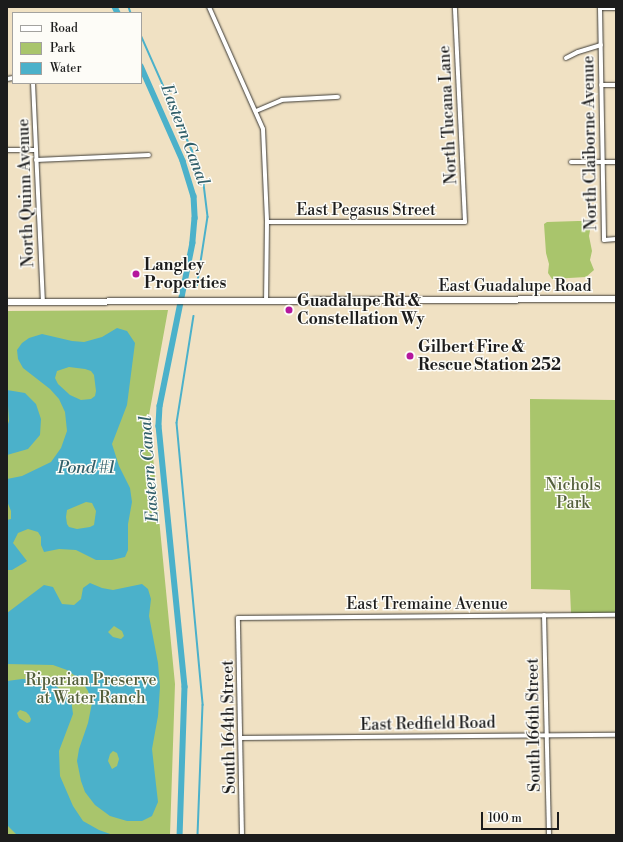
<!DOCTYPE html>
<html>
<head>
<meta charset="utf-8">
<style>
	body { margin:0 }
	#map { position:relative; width:623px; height:842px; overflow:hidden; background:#f0e1c3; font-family:"Libre Bodoni",serif }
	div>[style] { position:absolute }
	.green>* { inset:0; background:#a9c56c }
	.water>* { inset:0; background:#4bb1ca }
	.stream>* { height:1.5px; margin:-0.75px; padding:0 0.75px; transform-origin:0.75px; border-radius:0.75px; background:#4bb1ca }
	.canal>* { height:5.5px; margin:-2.75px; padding:0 2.75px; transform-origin:2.75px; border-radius:2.75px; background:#4bb1ca }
	.roads { filter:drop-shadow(0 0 1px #3c3a35) drop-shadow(0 0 1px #3c3a35) }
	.minor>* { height:4px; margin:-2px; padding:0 2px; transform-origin:2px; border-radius:2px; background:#fff }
	.secondary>* { height:6px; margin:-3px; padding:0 3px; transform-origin:3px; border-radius:3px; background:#fff }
	.dots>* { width:11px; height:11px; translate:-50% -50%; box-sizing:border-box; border:2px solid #fdfcf7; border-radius:50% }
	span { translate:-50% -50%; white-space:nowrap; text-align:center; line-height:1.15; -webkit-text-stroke:3px #fdfcf7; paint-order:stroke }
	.street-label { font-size:16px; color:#1c1c1c }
	.poi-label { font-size:16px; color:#1c1c1c; font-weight:700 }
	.left { translate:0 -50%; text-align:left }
	.park-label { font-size:16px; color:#54603c }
	.water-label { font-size:17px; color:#315f6a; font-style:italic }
	.frame { position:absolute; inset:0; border:8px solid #1c1c1c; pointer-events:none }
	.legend { position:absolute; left:12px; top:12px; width:130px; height:72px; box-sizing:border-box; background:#fdfcf7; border:1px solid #a3a29f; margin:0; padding:5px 7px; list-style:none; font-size:12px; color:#1c1c1c }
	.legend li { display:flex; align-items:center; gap:8px; height:20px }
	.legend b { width:20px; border:1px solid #a3a29f }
	.scale { position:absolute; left:481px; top:812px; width:78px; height:18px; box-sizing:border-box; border:2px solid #1c1c1c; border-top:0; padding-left:5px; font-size:12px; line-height:14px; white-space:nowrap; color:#1c1c1c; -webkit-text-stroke:3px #fdfcf7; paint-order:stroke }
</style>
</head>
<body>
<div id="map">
	<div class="green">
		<div style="clip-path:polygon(578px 221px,586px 221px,591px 225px,589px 236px,592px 251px,590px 260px,594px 270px,586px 277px,552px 279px,548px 273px,549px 264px,546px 253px,544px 224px,547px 222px)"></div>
		<div style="clip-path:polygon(168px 310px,149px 415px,175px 684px,170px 835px,7px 835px,7px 311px)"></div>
		<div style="clip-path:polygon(530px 399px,616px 400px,616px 614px,571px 613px,570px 590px,531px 589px)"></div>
	</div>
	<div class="water">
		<div style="clip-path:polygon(evenodd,117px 328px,127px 331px,135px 343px,127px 405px,112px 444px,119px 466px,130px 488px,132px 502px,128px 524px,128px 550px,125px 557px,112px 560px,96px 560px,76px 550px,59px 549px,44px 552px,41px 545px,41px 537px,38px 532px,28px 529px,18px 533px,13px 543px,27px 561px,12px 570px,7px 570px,7px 520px,11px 519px,11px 511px,7px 501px,7px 479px,22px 476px,51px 462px,61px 448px,67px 431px,65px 412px,59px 399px,50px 389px,23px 368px,18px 359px,17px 350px,22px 343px,29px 338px,42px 334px,72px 341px,84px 342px,102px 337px,117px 328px,69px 367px,85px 369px,91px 371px,94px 375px,96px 391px,95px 396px,91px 399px,81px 400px,70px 395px,58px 384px,55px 378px,57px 371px,69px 367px,117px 328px,86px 502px,92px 503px,96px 511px,94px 525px,90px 527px,77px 529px,69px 527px,67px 524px,66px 517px,67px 510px,86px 502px)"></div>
		<div style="clip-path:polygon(7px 390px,25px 393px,36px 404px,41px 419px,40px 435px,28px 449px,7px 455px,7px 427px,9px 421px)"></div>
		<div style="clip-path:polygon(evenodd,90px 583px,102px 588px,113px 590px,142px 584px,148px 589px,151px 599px,149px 616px,158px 663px,160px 687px,158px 716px,152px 749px,158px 802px,152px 816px,142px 821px,127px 821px,110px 816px,95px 805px,85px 792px,81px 781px,77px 761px,79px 749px,88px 723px,92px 703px,88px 691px,81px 680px,67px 670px,53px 665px,7px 664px,7px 613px,44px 585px,53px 587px,62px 604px,74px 605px,81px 599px,83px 588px,90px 583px,114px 626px,122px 631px,124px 636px,121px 639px,113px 637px,108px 632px,114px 626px,90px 583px,113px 751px,117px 753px,119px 759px,117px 766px,112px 769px,108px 761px,110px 754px,113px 751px)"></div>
		<div style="clip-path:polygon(evenodd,22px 679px,44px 680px,55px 685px,71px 699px,73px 714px,59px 751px,60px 776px,73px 806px,83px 821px,99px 830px,113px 835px,17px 835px,7px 825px,7px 681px,22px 679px,20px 710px,26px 712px,29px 715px,31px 719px,30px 722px,27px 723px,19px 718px,17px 713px,20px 710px)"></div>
	</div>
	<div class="stream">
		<div style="left:129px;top:7px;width:6px;rotate:72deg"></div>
		<div style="left:141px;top:35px;width:126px;rotate:66.1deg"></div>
		<div style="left:192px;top:150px;width:36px;rotate:71deg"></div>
		<div style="left:204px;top:184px;width:33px;rotate:83deg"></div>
		<div style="left:208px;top:217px;width:72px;rotate:98.8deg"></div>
		<div style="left:194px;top:316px;width:108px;rotate:99deg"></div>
		<div style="left:177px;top:423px;width:283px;rotate:84.7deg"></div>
		<div style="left:203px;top:705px;width:130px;rotate:92.2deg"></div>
	</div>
	<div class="canal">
		<div style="left:115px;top:7px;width:7px;rotate:63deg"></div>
		<div style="left:141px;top:66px;width:104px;rotate:66.1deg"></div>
		<div style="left:183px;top:161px;width:37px;rotate:73deg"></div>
		<div style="left:194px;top:196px;width:22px;rotate:87deg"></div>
		<div style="left:195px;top:218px;width:25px;rotate:95deg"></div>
		<div style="left:193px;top:243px;width:166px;rotate:101.4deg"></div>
		<div style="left:160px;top:406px;width:20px;rotate:93deg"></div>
		<div style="left:159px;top:426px;width:262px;rotate:84.3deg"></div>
		<div style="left:185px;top:687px;width:148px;rotate:91.9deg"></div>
	</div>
	<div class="roads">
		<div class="minor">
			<div style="left:209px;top:7px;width:133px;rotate:66.1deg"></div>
			<div style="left:263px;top:129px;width:93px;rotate:87.5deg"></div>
			<div style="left:267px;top:222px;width:79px;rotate:90.7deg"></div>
			<div style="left:616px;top:8px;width:16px;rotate:180deg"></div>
			<div style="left:600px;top:8px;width:232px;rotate:89deg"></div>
			<div style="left:604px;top:240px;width:12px;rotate:-5deg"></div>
			<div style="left:566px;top:58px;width:13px;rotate:-27deg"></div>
			<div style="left:578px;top:52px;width:24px;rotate:-17deg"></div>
			<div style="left:7px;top:79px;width:6px;rotate:-9deg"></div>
			<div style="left:33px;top:83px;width:219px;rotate:87.4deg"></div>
			<div style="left:601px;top:85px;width:15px"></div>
			<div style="left:256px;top:111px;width:28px;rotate:-23deg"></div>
			<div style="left:282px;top:100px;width:56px;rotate:-3.1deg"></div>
			<div style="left:7px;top:150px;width:29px"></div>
			<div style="left:36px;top:160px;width:113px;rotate:-2.5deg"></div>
			<div style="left:571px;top:162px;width:45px"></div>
			<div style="left:267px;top:222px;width:198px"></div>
			<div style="left:465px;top:222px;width:215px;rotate:-92.7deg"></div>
			<div style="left:544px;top:615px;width:220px;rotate:88.7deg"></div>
			<div style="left:241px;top:738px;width:375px;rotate:-0.5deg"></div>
			<div style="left:242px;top:835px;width:217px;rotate:-91.1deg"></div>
			<div style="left:238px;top:618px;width:378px;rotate:-0.5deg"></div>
		</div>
		<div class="secondary">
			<div style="left:7px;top:302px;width:609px;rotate:-0.28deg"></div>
		</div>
	</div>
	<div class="dots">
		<div style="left:136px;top:274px;background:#b5179e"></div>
		<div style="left:289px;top:310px;background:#b5179e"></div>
		<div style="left:410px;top:356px;background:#b5179e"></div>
	</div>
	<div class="street-label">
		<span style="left:448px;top:115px;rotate:-93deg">North Tucana Lane</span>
		<span style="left:590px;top:143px;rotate:-91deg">North Claiborne Avenue</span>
		<span style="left:26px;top:193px;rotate:-92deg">North Quinn Avenue</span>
		<span style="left:366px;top:210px">East Pegasus Street</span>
		<span style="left:515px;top:286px">East Guadalupe Road</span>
		<span style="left:427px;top:604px">East Tremaine Avenue</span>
		<span style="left:428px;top:724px;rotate:-1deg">East Redfield Road</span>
		<span style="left:534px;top:725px;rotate:-91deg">South 166th Street</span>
		<span style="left:229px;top:727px;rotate:-91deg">South 164th Street</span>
	</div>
	<div class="poi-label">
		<span class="left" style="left:144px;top:274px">Langley<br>Properties</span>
		<span class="left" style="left:297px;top:310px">Guadalupe Rd &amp;<br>Constellation Wy</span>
		<span class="left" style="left:418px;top:356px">Gilbert Fire &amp;<br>Rescue Station 252</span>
	</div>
	<div class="park-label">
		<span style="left:573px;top:494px">Nichols<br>Park</span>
		<span style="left:91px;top:689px">Riparian Preserve<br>at Water Ranch</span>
	</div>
	<div class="water-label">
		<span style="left:184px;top:135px;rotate:69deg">Eastern Canal</span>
		<span style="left:86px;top:469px">Pond #1</span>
		<span style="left:150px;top:469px;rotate:-94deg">Eastern Canal</span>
	</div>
	<div class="frame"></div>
	<ul class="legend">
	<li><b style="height:5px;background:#fff"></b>Road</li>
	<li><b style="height:11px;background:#a9c56c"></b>Park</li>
	<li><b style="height:11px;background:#4bb1ca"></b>Water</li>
	</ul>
	<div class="scale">100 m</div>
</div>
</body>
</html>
